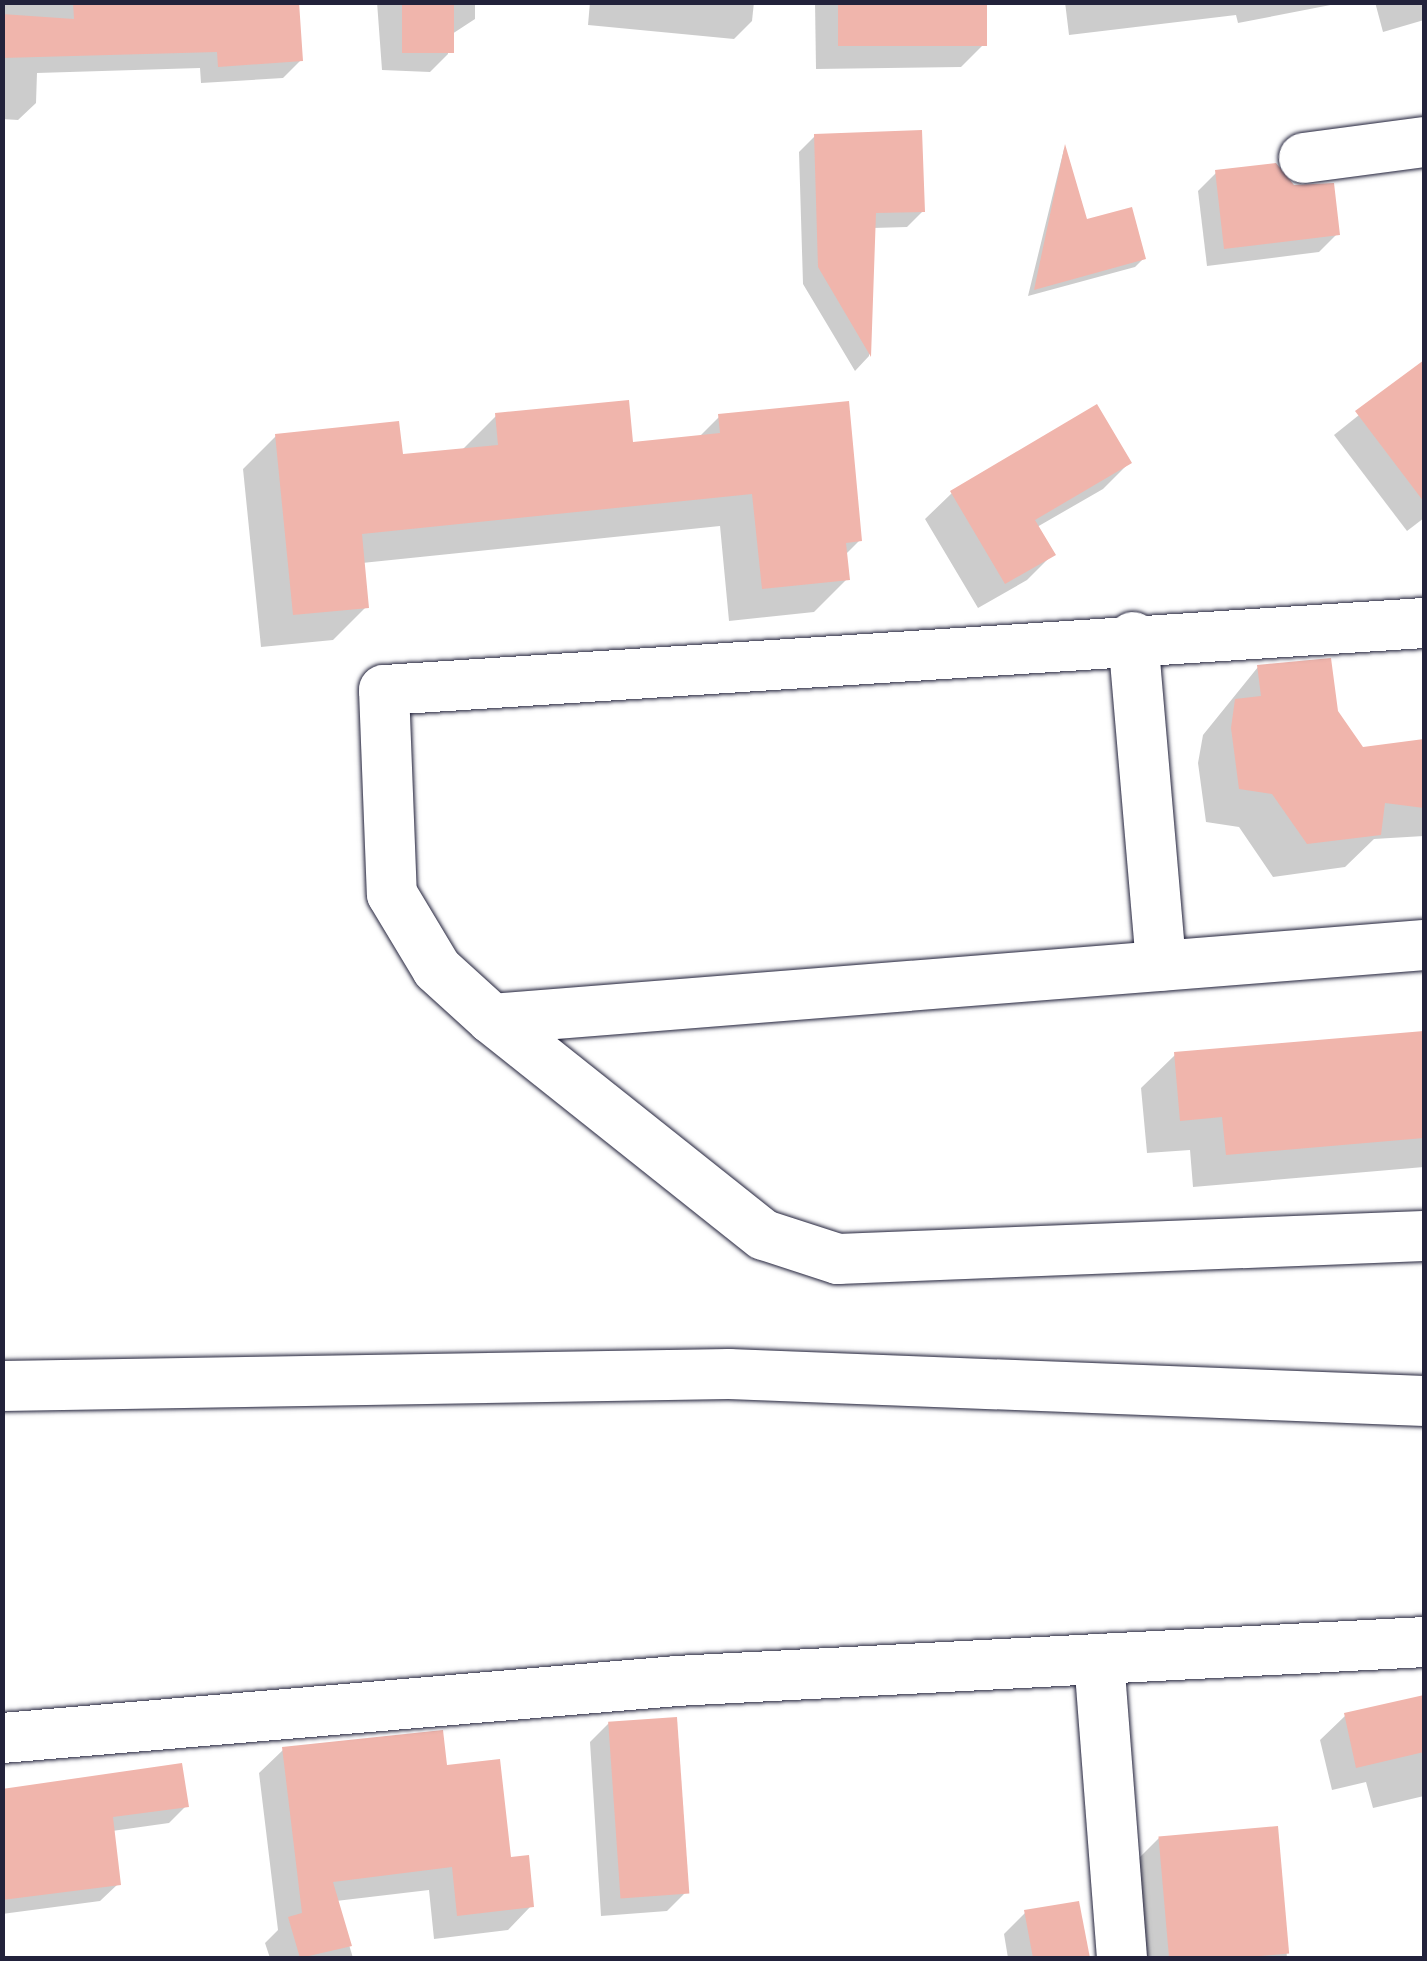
<!DOCTYPE html>
<html>
<head>
<meta charset="utf-8">
<style>
	body { margin:0 }
	#map { position:relative; width:1427px; height:1961px; overflow:hidden; background:#fff; font-family:"Playpen Sans",sans-serif }
	div>[style] { position:absolute }
	.shadow>* { inset:0; background:#0003 }
	.building>* { inset:0; background:#f0b5ac; transform-origin:0 0 }
	.roads { filter:drop-shadow(0 0 2px #22223b) drop-shadow(0 0 2px #22223b) }
	.street>* { height:50px; margin:-25px; padding:0 25px; transform-origin:25px; border-radius:25px; background:#fff }
	span { translate:-50% -50%; white-space:nowrap; text-align:center; line-height:1.15; -webkit-text-stroke:8px #fff; paint-order:stroke }
	.frame { position:absolute; inset:0; border:5px solid #22223b; pointer-events:none }
</style>
</head>
<body>
<div id="map">
	<div class="shadow">
		<div style="clip-path:polygon(2px 2px,297px 2px,301px 60px,283px 78px,201px 83px,200px 68px,37px 73px,36px 103px,18px 120px,2px 119px)"></div>
		<div style="clip-path:polygon(377px 2px,475px 2px,475px 19px,449px 36px,448px 54px,430px 72px,382px 70px)"></div>
		<div style="clip-path:polygon(590px 2px,754px 2px,752px 21px,734px 39px,588px 25px)"></div>
		<div style="clip-path:polygon(815px 2px,985px 2px,985px 43px,961px 67px,816px 69px)"></div>
		<div style="clip-path:polygon(1065px 2px,1346px 2px,1238px 23px,1236px 15px,1069px 35px)"></div>
		<div style="clip-path:polygon(1375px 2px,1424px 2px,1424px 20px,1383px 32px)"></div>
		<div style="clip-path:polygon(815px 136px,923px 211px,907px 227px,873px 228px,869px 356px,855px 371px,803px 284px,799px 152px)"></div>
		<div style="clip-path:polygon(1064px 149px,1086px 222px,1144px 258px,1135px 267px,1028px 296px)"></div>
		<div style="clip-path:polygon(1216px 173px,1337px 234px,1319px 252px,1207px 266px,1198px 191px)"></div>
		<div style="clip-path:polygon(1424px 363px,1424px 518px,1407px 531px,1334px 435px)"></div>
		<div style="clip-path:polygon(496px 416px,631px 445px,698px 438px,719px 417px,860px 540px,844px 556px,847px 579px,814px 612px,729px 621px,720px 526px,362px 563px,366px 607px,333px 640px,261px 647px,243px 469px,276px 436px,401px 457px,463px 449px)"></div>
		<div style="clip-path:polygon(1129px 463px,1103px 489px,1037px 527px,1053px 554px,1027px 580px,978px 608px,925px 519px,952px 493px)"></div>
		<div style="clip-path:polygon(1258px 667px,1335px 712px,1362px 750px,1424px 742px,1424px 836px,1374px 839px,1345px 867px,1273px 877px,1239px 827px,1206px 822px,1198px 763px,1203px 735px)"></div>
		<div style="clip-path:polygon(1424px 1034px,1424px 1167px,1193px 1187px,1190px 1150px,1147px 1153px,1141px 1088px,1175px 1055px)"></div>
		<div style="clip-path:polygon(1424px 1697px,1424px 1796px,1373px 1808px,1366px 1782px,1332px 1790px,1320px 1740px,1345px 1716px)"></div>
		<div style="clip-path:polygon(609px 1723px,685px 1893px,667px 1911px,601px 1916px,590px 1742px)"></div>
		<div style="clip-path:polygon(283px 1750px,445px 1768px,509px 1860px,531px 1906px,508px 1930px,434px 1939px,429px 1890px,336px 1901px,353px 1958px,270px 1958px,265px 1943px,278px 1930px,259px 1773px)"></div>
		<div style="clip-path:polygon(2px 1791px,186px 1806px,169px 1823px,112px 1831px,118px 1884px,100px 1901px,2px 1914px)"></div>
		<div style="clip-path:polygon(1276px 1828px,1287px 1958px,1144px 1958px,1136px 1861px,1159px 1838px)"></div>
		<div style="clip-path:polygon(1026px 1912px,1086px 1954px,1008px 1958px,1004px 1934px)"></div>
	</div>
	<div class="building">
		<div style="clip-path:polygon(73px 2px,299px 2px,303px 61px,218px 67px,217px 52px,2px 58px,2px 14px,74px 19px)"></div>
		<div style="left:402px;top:2px;width:52px;height:51px"></div>
		<div style="left:838px;top:2px;width:149px;height:44px"></div>
		<div style="clip-path:polygon(922px 130px,925px 212px,876px 213px,871px 357px,818px 267px,814px 134px)"></div>
		<div style="clip-path:polygon(1065px 144px,1087px 219px,1132px 207px,1146px 259px,1034px 290px)"></div>
		<div style="clip-path:polygon(1276px 163px,1294px 185px,1334px 183px,1340px 235px,1224px 249px,1215px 170px)"></div>
		<div style="clip-path:polygon(1424px 360px,1424px 502px,1355px 411px)"></div>
		<div style="clip-path:polygon(629px 400px,633px 442px,720px 433px,718px 414px,849px 401px,862px 541px,846px 543px,850px 580px,762px 589px,752px 494px,362px 534px,369px 608px,293px 615px,275px 434px,399px 421px,403px 454px,498px 445px,495px 413px)"></div>
		<div style="clip-path:polygon(1097px 404px,1132px 463px,1035px 520px,1056px 555px,1005px 584px,950px 491px)"></div>
		<div style="clip-path:polygon(1331px 658px,1338px 711px,1363px 747px,1424px 739px,1424px 808px,1385px 803px,1381px 835px,1307px 844px,1272px 794px,1239px 789px,1231px 728px,1235px 699px,1261px 696px,1257px 665px)"></div>
		<div style="clip-path:polygon(1424px 1031px,1424px 1138px,1226px 1155px,1222px 1117px,1180px 1121px,1174px 1052px)"></div>
		<div style="clip-path:polygon(1424px 1695px,1424px 1752px,1356px 1768px,1344px 1713px)"></div>
		<div style="left:677px;top:1717px;width:177px;height:69px;rotate:86deg"></div>
		<div style="clip-path:polygon(443px 1730px,447px 1765px,500px 1759px,511px 1857px,529px 1855px,534px 1907px,457px 1916px,452px 1867px,333px 1882px,352px 1946px,300px 1958px,288px 1917px,302px 1913px,282px 1747px)"></div>
		<div style="clip-path:polygon(182px 1763px,189px 1807px,113px 1817px,121px 1885px,2px 1900px,2px 1789px)"></div>
		<div style="left:1278px;top:1826px;width:128px;height:120px;rotate:85deg"></div>
		<div style="clip-path:polygon(1079px 1901px,1090px 1958px,1033px 1958px,1024px 1910px)"></div>
	</div>
	<div class="roads">
		<div class="street">
			<div style="left:1304px;top:158px;width:121px;rotate:-7.6deg"></div>
			<div style="left:1424px;top:623px;width:1042px;rotate:176.31deg"></div>
			<div style="left:384px;top:690px;width:204px;rotate:87.8deg"></div>
			<div style="left:392px;top:894px;width:87px;rotate:59deg"></div>
			<div style="left:437px;top:969px;width:74px;rotate:42.3deg"></div>
			<div style="left:492px;top:1019px;width:935px;rotate:-4.54deg"></div>
			<div style="left:1133px;top:637px;width:330px;rotate:85.1deg"></div>
			<div style="left:492px;top:1019px;width:347px;rotate:38.5deg"></div>
			<div style="left:764px;top:1235px;width:78px;rotate:18deg"></div>
			<div style="left:838px;top:1259px;width:586px;rotate:-2.25deg"></div>
			<div style="left:2px;top:1386px;width:727px;rotate:-0.95deg"></div>
			<div style="left:729px;top:1374px;width:696px;rotate:2.22deg"></div>
			<div style="left:1099px;top:1659px;width:300px;rotate:85.6deg"></div>
			<div style="left:2px;top:1738px;width:676px;rotate:-4.83deg"></div>
			<div style="left:676px;top:1681px;width:749px;rotate:-2.98deg"></div>
		</div>
	</div>
	<div class="frame"></div>
</div>
</body>
</html>
